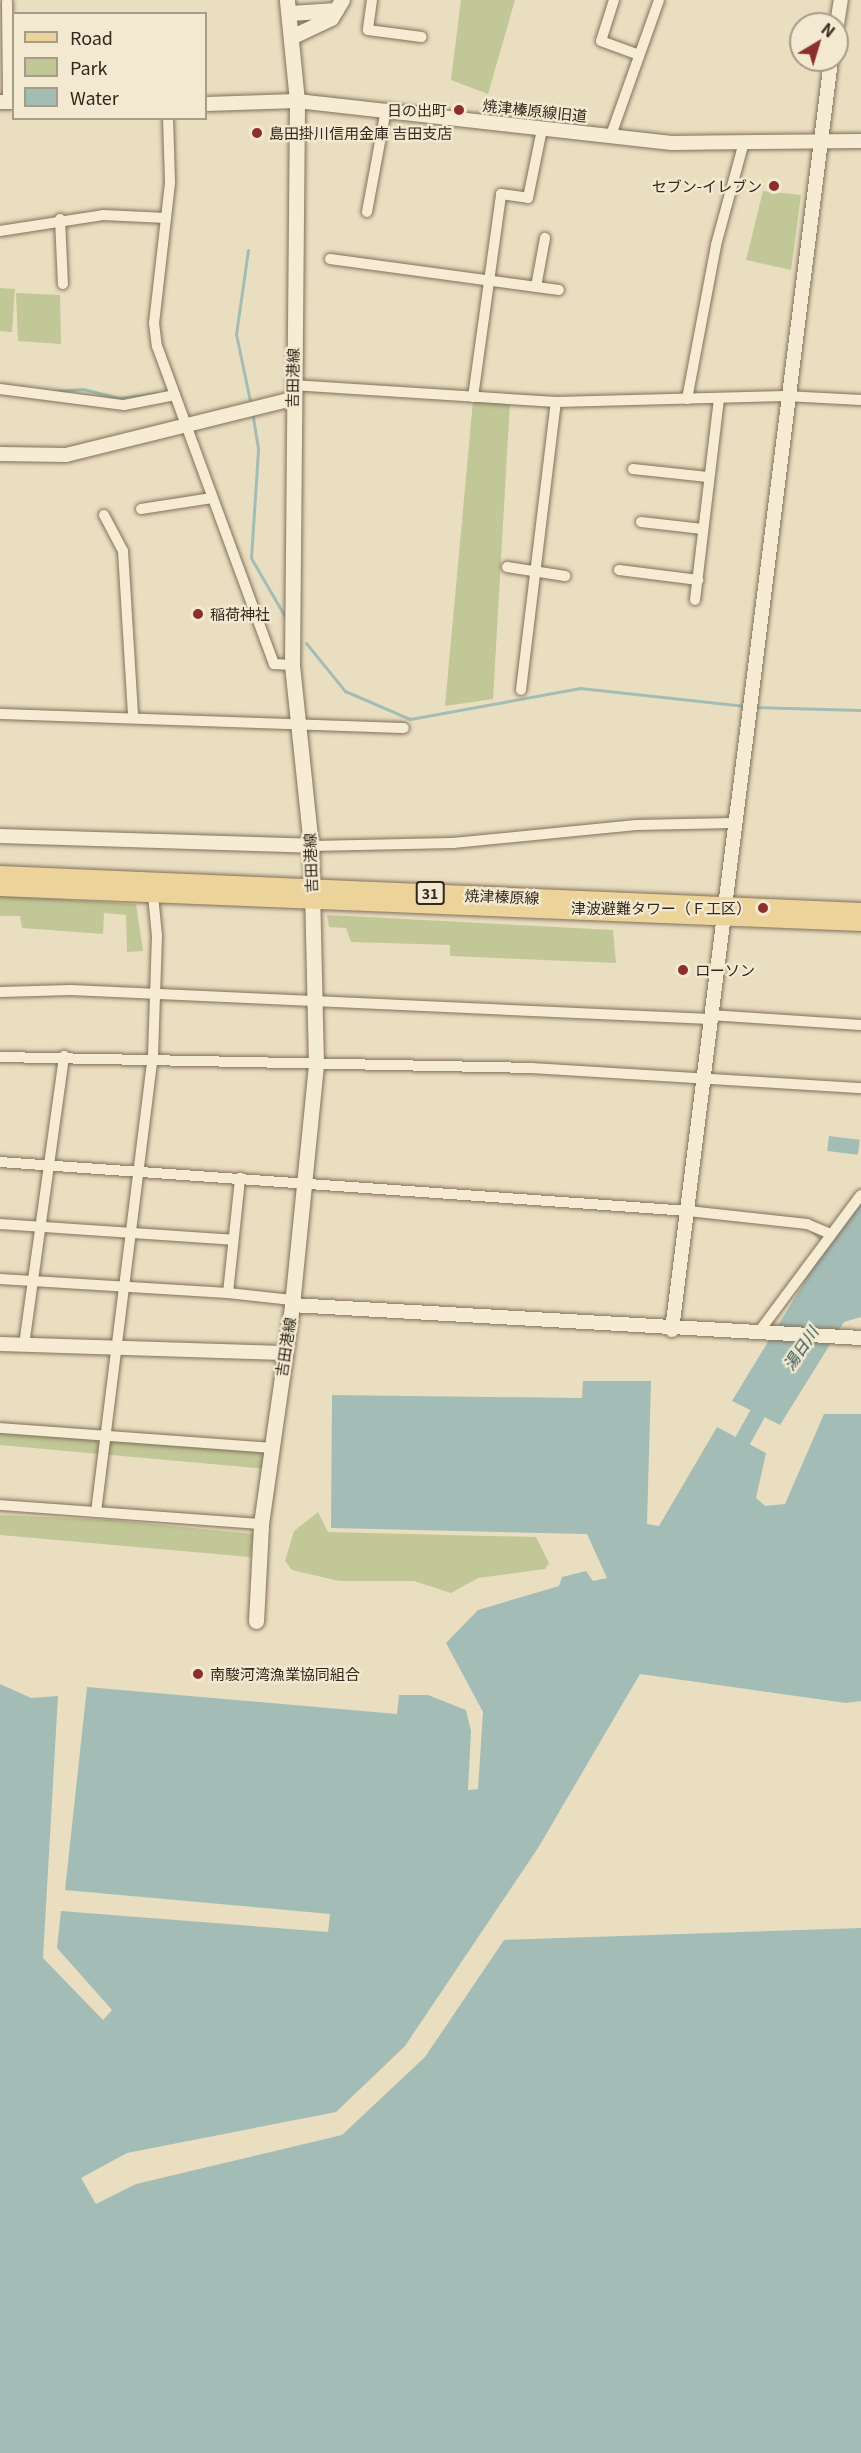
<!DOCTYPE html>
<html>
<head>
<meta charset="utf-8">
<style>
	body { margin:0 }
	#map { position:relative; width:861px; height:2453px; overflow:hidden; background:#eadec1; font-family:Georgia,"Noto Sans JP",serif }
	div>[style] { position:absolute }
	.green>* { inset:0; background:#c1c796; transform-origin:0 0 }
	.water>* { inset:0; background:#a3bdb6; transform-origin:0 0 }
	.stream>* { height:3px; margin:-1.5px; padding:0 1.5px; transform-origin:1.5px; border-radius:1.5px; background:#a3bdb6 }
	.river>* { height:16px; margin:-8px; padding:0 8px; transform-origin:8px; border-radius:8px; background:#a3bdb6 }
	.roads { filter:drop-shadow(0 0 2px #82705a) drop-shadow(0 0 2px #82705a) }
	.minor>* { height:10px; margin:-5px; padding:0 5px; transform-origin:5px; border-radius:5px; background:#f6ecd3 }
	.tertiary>* { height:14px; margin:-7px; padding:0 7px; transform-origin:7px; border-radius:7px; background:#f6ecd3 }
	.secondary>* { height:15px; margin:-7.5px; padding:0 7.5px; transform-origin:7.5px; border-radius:7.5px; background:#f6ecd3 }
	.primary>* { height:16px; margin:-8px; padding:0 8px; transform-origin:8px; border-radius:8px; background:#ecd39a }
	.dots>* { width:16px; height:16px; translate:-50% -50%; box-sizing:border-box; border:3px solid #f2e9d0; border-radius:50% }
	span { translate:-50% -50%; white-space:nowrap; text-align:center; line-height:1.15; -webkit-text-stroke:4.5px #f2e9d0; paint-order:stroke }
	.shield-label span { padding:2px 4px; background:#f2e9d0; border:2px solid; border-radius:4px; -webkit-text-stroke-width:0 }
	.shield-label { font-size:14px; color:#33281d; font-weight:700 }
	.poi-label { font-size:15px; color:#33281d }
	.right { translate:-100% -50%; text-align:right }
	.left { translate:0 -50%; text-align:left }
	.street-label { font-size:15px; color:#33281d }
	.water-label { font-size:16px; color:#2d5250; font-style:italic }
	.legend { position:absolute; left:12px; top:12px; width:195px; height:108px; box-sizing:border-box; background:#f2e9d0; border:2px solid #a69c88; margin:0; padding:8px 10px; list-style:none; font-size:18px; color:#33281d }
	.legend li { display:flex; align-items:center; gap:12px; height:30px }
	.legend b { width:30px; border:2px solid #a69c88 }
	.north { position:absolute; left:789px; top:12px; width:60px; height:60px; box-sizing:border-box; background:#f2e9d0; border:2px solid #a69c88; border-radius:50%; rotate:38deg; font-size:16px; font-weight:700; line-height:24px; text-align:center; color:#33281d }
	.north::after { content:''; display:block; margin:auto; width:21px; height:27px; background:#8d2e2e; clip-path:polygon(50% 0,100% 100%,50% 72%,0 100%) }
</style>
</head>
<body>
<div id="map">
	<div class="green">
		<div style="clip-path:polygon(461px 0,515px 0,488px 94px,451px 80px)"></div>
		<div style="clip-path:polygon(763px 191px,801px 195px,791px 270px,746px 260px)"></div>
		<div style="left:0;top:288px;width:15px;height:43px;rotate:4deg"></div>
		<div style="clip-path:polygon(16px 293px,60px 295px,61px 344px,18px 341px)"></div>
		<div style="clip-path:polygon(473px 401px,510px 402px,493px 699px,445px 706px)"></div>
		<div style="clip-path:polygon(0 896px,136px 904px,143px 951px,127px 952px,126px 915px,104px 913px,103px 934px,22px 928px,20px 916px,0 916px)"></div>
		<div style="clip-path:polygon(327px 915px,613px 930px,616px 963px,450px 956px,450px 945px,351px 942px,346px 928px,329px 927px)"></div>
		<div style="clip-path:polygon(0 1427px,271px 1448px,268px 1469px,0 1445px)"></div>
		<div style="clip-path:polygon(318px 1512px,328px 1532px,536px 1537px,549px 1563px,545px 1569px,478px 1578px,451px 1593px,414px 1581px,339px 1581px,292px 1570px,285px 1561px,294px 1531px)"></div>
		<div style="clip-path:polygon(0 1515px,110px 1520px,254px 1534px,250px 1557px,0 1535px)"></div>
	</div>
	<div class="water">
		<div style="left:829px;top:1136px;width:31px;height:15px;rotate:7deg"></div>
		<div style="clip-path:polygon(861px 1202px,861px 1317px,844px 1322px,780px 1425px,732px 1401px,842px 1220px)"></div>
		<div style="clip-path:polygon(583px 1381px,651px 1381px,647px 1524px,659px 1526px,717px 1427px,766px 1453px,756px 1498px,765px 1506px,785px 1504px,824px 1414px,861px 1414px,861px 1701px,846px 1703px,640px 1674px,538px 1848px,405px 2046px,336px 2112px,127px 2153px,81px 2178px,96px 2204px,136px 2184px,342px 2135px,425px 2057px,504px 1940px,861px 1928px,861px 2453px,0 2453px,0 1684px,31px 1698px,58px 1696px,43px 1958px,103px 2020px,112px 2010px,57px 1948px,61px 1911px,328px 1932px,330px 1914px,65px 1890px,87px 1687px,397px 1714px,399px 1695px,428px 1695px,466px 1710px,471px 1731px,468px 1790px,478px 1789px,483px 1712px,446px 1643px,478px 1610px,559px 1586px,562px 1577px,586px 1571px,593px 1581px,607px 1578px,587px 1534px,331px 1528px,332px 1395px,582px 1398px)"></div>
	</div>
	<div class="stream">
		<div style="left:248px;top:250px;width:85px;rotate:98.1deg"></div>
		<div style="left:236px;top:334px;width:68px;rotate:78.2deg"></div>
		<div style="left:54px;top:391px;width:29px;rotate:-4deg"></div>
		<div style="left:83px;top:389px;width:37px;rotate:14deg"></div>
		<div style="left:119px;top:398px;width:38px;rotate:-7deg"></div>
		<div style="left:253px;top:417px;width:33px;rotate:81deg"></div>
		<div style="left:258px;top:450px;width:108px;rotate:93.7deg"></div>
		<div style="left:251px;top:558px;width:66px;rotate:59.9deg"></div>
		<div style="left:306px;top:643px;width:62px;rotate:50.9deg"></div>
		<div style="left:345px;top:691px;width:71px;rotate:23.3deg"></div>
		<div style="left:410px;top:719px;width:173px;rotate:-10.3deg"></div>
		<div style="left:580px;top:688px;width:166px;rotate:6.2deg"></div>
		<div style="left:755px;top:707px;width:106px;rotate:1.6deg"></div>
		<div style="left:812px;top:1231px;width:12px;rotate:42deg"></div>
	</div>
	<div class="river">
		<div style="left:743px;top:1440px;width:51px;rotate:-60.9deg"></div>
	</div>
	<div class="roads">
		<div class="minor">
			<div style="left:372px;top:0;width:30px;rotate:98deg"></div>
			<div style="left:368px;top:30px;width:54px;rotate:7.4deg"></div>
			<div style="left:614px;top:0;width:43px;rotate:107.6deg"></div>
			<div style="left:601px;top:41px;width:40px;rotate:20.2deg"></div>
			<div style="left:7px;top:2px;width:100px;rotate:89.4deg"></div>
			<div style="left:168px;top:118px;width:65px;rotate:88.2deg"></div>
			<div style="left:170px;top:183px;width:141px;rotate:96.5deg"></div>
			<div style="left:154px;top:323px;width:23px;rotate:83deg"></div>
			<div style="left:157px;top:346px;width:339px;rotate:69.8deg"></div>
			<div style="left:274px;top:664px;width:18px;rotate:3deg"></div>
			<div style="left:611px;top:135px;width:143px;rotate:-70.4deg"></div>
			<div style="left:367px;top:212px;width:105px;rotate:-79.5deg"></div>
			<div style="left:60px;top:219px;width:65px;rotate:87.4deg"></div>
			<div style="left:0;top:231px;width:104px;rotate:-8.8deg"></div>
			<div style="left:103px;top:215px;width:63px;rotate:2.7deg"></div>
			<div style="left:330px;top:259px;width:231px;rotate:7.7deg"></div>
			<div style="left:536px;top:287px;width:50px;rotate:-79.6deg"></div>
			<div style="left:292px;top:385px;width:265px;rotate:3.7deg"></div>
			<div style="left:556px;top:402px;width:229px;rotate:-1.5deg"></div>
			<div style="left:785px;top:396px;width:76px;rotate:3deg"></div>
			<div style="left:0;top:389px;width:125px;rotate:7.4deg"></div>
			<div style="left:124px;top:405px;width:52px;rotate:-11.1deg"></div>
			<div style="left:473px;top:397px;width:205px;rotate:-82.1deg"></div>
			<div style="left:501px;top:194px;width:27px;rotate:8deg"></div>
			<div style="left:528px;top:198px;width:70px;rotate:-78.5deg"></div>
			<div style="left:687px;top:399px;width:157px;rotate:-79.3deg"></div>
			<div style="left:716px;top:245px;width:107px;rotate:-74.8deg"></div>
			<div style="left:633px;top:469px;width:75px;rotate:6.1deg"></div>
			<div style="left:141px;top:509px;width:72px;rotate:-8.8deg"></div>
			<div style="left:104px;top:515px;width:41px;rotate:62.2deg"></div>
			<div style="left:123px;top:551px;width:164px;rotate:86.5deg"></div>
			<div style="left:641px;top:522px;width:62px;rotate:6.4deg"></div>
			<div style="left:507px;top:567px;width:59px;rotate:8.8deg"></div>
			<div style="left:619px;top:570px;width:80px;rotate:7.2deg"></div>
			<div style="left:695px;top:600px;width:203px;rotate:-83.2deg"></div>
			<div style="left:521px;top:690px;width:290px;rotate:-83.1deg"></div>
			<div style="left:0;top:714px;width:404px;rotate:2deg"></div>
			<div style="left:311px;top:846px;width:142px;rotate:-1.2deg"></div>
			<div style="left:453px;top:843px;width:184px;rotate:-5.6deg"></div>
			<div style="left:636px;top:825px;width:97px;rotate:-1.2deg"></div>
			<div style="left:0;top:992px;width:71px;rotate:-1.6deg"></div>
			<div style="left:71px;top:990px;width:640px;rotate:2.6deg"></div>
			<div style="left:710px;top:1015px;width:151px;rotate:3.8deg"></div>
			<div style="left:0;top:1057px;width:532px;rotate:1.18deg"></div>
			<div style="left:532px;top:1068px;width:330px;rotate:3.5deg"></div>
			<div style="left:0;top:1162px;width:690px;rotate:4.07deg"></div>
			<div style="left:688px;top:1211px;width:120px;rotate:6.2deg"></div>
			<div style="left:807px;top:1224px;width:26px;rotate:23deg"></div>
			<div style="left:0;top:1224px;width:233px;rotate:3.9deg"></div>
			<div style="left:0;top:1279px;width:228px;rotate:3.5deg"></div>
			<div style="left:228px;top:1293px;width:116px;rotate:-84deg"></div>
			<div style="left:228px;top:1293px;width:64px;rotate:6.2deg"></div>
			<div style="left:758px;top:1333px;width:172px;rotate:-53.3deg"></div>
			<div style="left:24px;top:1345px;width:292px;rotate:-82.1deg"></div>
			<div style="left:0;top:1428px;width:272px;rotate:4.2deg"></div>
			<div style="left:0;top:1505px;width:262px;rotate:4.2deg"></div>
			<div style="left:96px;top:1512px;width:460px;rotate:-82.9deg"></div>
			<div style="left:153px;top:1056px;width:120px;rotate:-88.1deg"></div>
			<div style="left:157px;top:936px;width:41px;rotate:-95.6deg"></div>
		</div>
		<div class="tertiary">
			<div style="left:837px;top:24px;width:24px;rotate:-81deg"></div>
			<div style="left:0;top:102px;width:14px"></div>
			<div style="left:206px;top:104px;width:91px;rotate:-1.9deg"></div>
			<div style="left:297px;top:101px;width:377px;rotate:6.4deg"></div>
			<div style="left:672px;top:143px;width:189px;rotate:-0.6deg"></div>
			<div style="left:0;top:454px;width:66px;rotate:0.9deg"></div>
			<div style="left:66px;top:455px;width:233px;rotate:-13.9deg"></div>
			<div style="left:0;top:836px;width:311px;rotate:1.8deg"></div>
			<div style="left:292px;top:1305px;width:570px;rotate:3.32deg"></div>
			<div style="left:672px;top:1330px;width:1280px;rotate:-82.86deg"></div>
			<div style="left:0;top:1344px;width:284px;rotate:1.8deg"></div>
		</div>
		<div class="secondary">
			<div style="left:290px;top:13px;width:46px;rotate:-3.7deg"></div>
			<div style="left:293px;top:36px;width:42px;rotate:-25.3deg"></div>
			<div style="left:331px;top:18px;width:21px;rotate:-59deg"></div>
			<div style="left:256px;top:1621px;width:97px;rotate:-87deg"></div>
			<div style="left:261px;top:1524px;width:221px;rotate:-81.9deg"></div>
			<div style="left:292px;top:1305px;width:241px;rotate:-84.3deg"></div>
			<div style="left:316px;top:1065px;width:219px;rotate:-91.3deg"></div>
			<div style="left:311px;top:846px;width:182px;rotate:-96deg"></div>
			<div style="left:292px;top:665px;width:564px;rotate:-89.49deg"></div>
			<div style="left:297px;top:101px;width:101px;rotate:-95.7deg"></div>
		</div>
		<div class="primary">
			<div style="left:0;top:874px;width:862px;rotate:2.46deg"></div>
			<div style="left:0;top:888px;width:862px;rotate:2.33deg"></div>
		</div>
	</div>
	<div class="dots">
		<div style="left:459px;top:110px;background:#8d2e2e"></div>
		<div style="left:257px;top:133px;background:#8d2e2e"></div>
		<div style="left:774px;top:186px;background:#8d2e2e"></div>
		<div style="left:198px;top:614px;background:#8d2e2e"></div>
		<div style="left:763px;top:908px;background:#8d2e2e"></div>
		<div style="left:683px;top:970px;background:#8d2e2e"></div>
		<div style="left:198px;top:1674px;background:#8d2e2e"></div>
	</div>
	<div class="shield-label">
		<span style="left:430px;top:893px">31</span>
	</div>
	<div class="poi-label">
		<span class="right" style="left:447px;top:110px">日の出町</span>
		<span class="left" style="left:269px;top:133px">島田掛川信用金庫 吉田支店</span>
		<span class="right" style="left:762px;top:186px">セブン-イレブン</span>
		<span class="left" style="left:210px;top:614px">稲荷神社</span>
		<span class="right" style="left:751px;top:908px">津波避難タワー（Ｆ工区）</span>
		<span class="left" style="left:695px;top:970px">ローソン</span>
		<span class="left" style="left:210px;top:1674px">南駿河湾漁業協同組合</span>
	</div>
	<div class="street-label">
		<span style="left:535px;top:110px;rotate:6deg">焼津榛原線旧道</span>
		<span style="left:292px;top:378px;rotate:-89deg">吉田港線</span>
		<span style="left:310px;top:863px;rotate:-92deg">吉田港線</span>
		<span style="left:502px;top:896px;rotate:2deg">焼津榛原線</span>
		<span style="left:285px;top:1347px;rotate:-81deg">吉田港線</span>
	</div>
	<div class="water-label">
		<span style="left:800px;top:1348px;rotate:-56deg">湯日川</span>
	</div>
	<ul class="legend">
	<li><b style="height:8px;background:#ecd39a"></b>Road</li>
	<li><b style="height:16px;background:#c1c796"></b>Park</li>
	<li><b style="height:16px;background:#a3bdb6"></b>Water</li>
	</ul>
	<div class="north">N</div>
</div>
</body>
</html>
